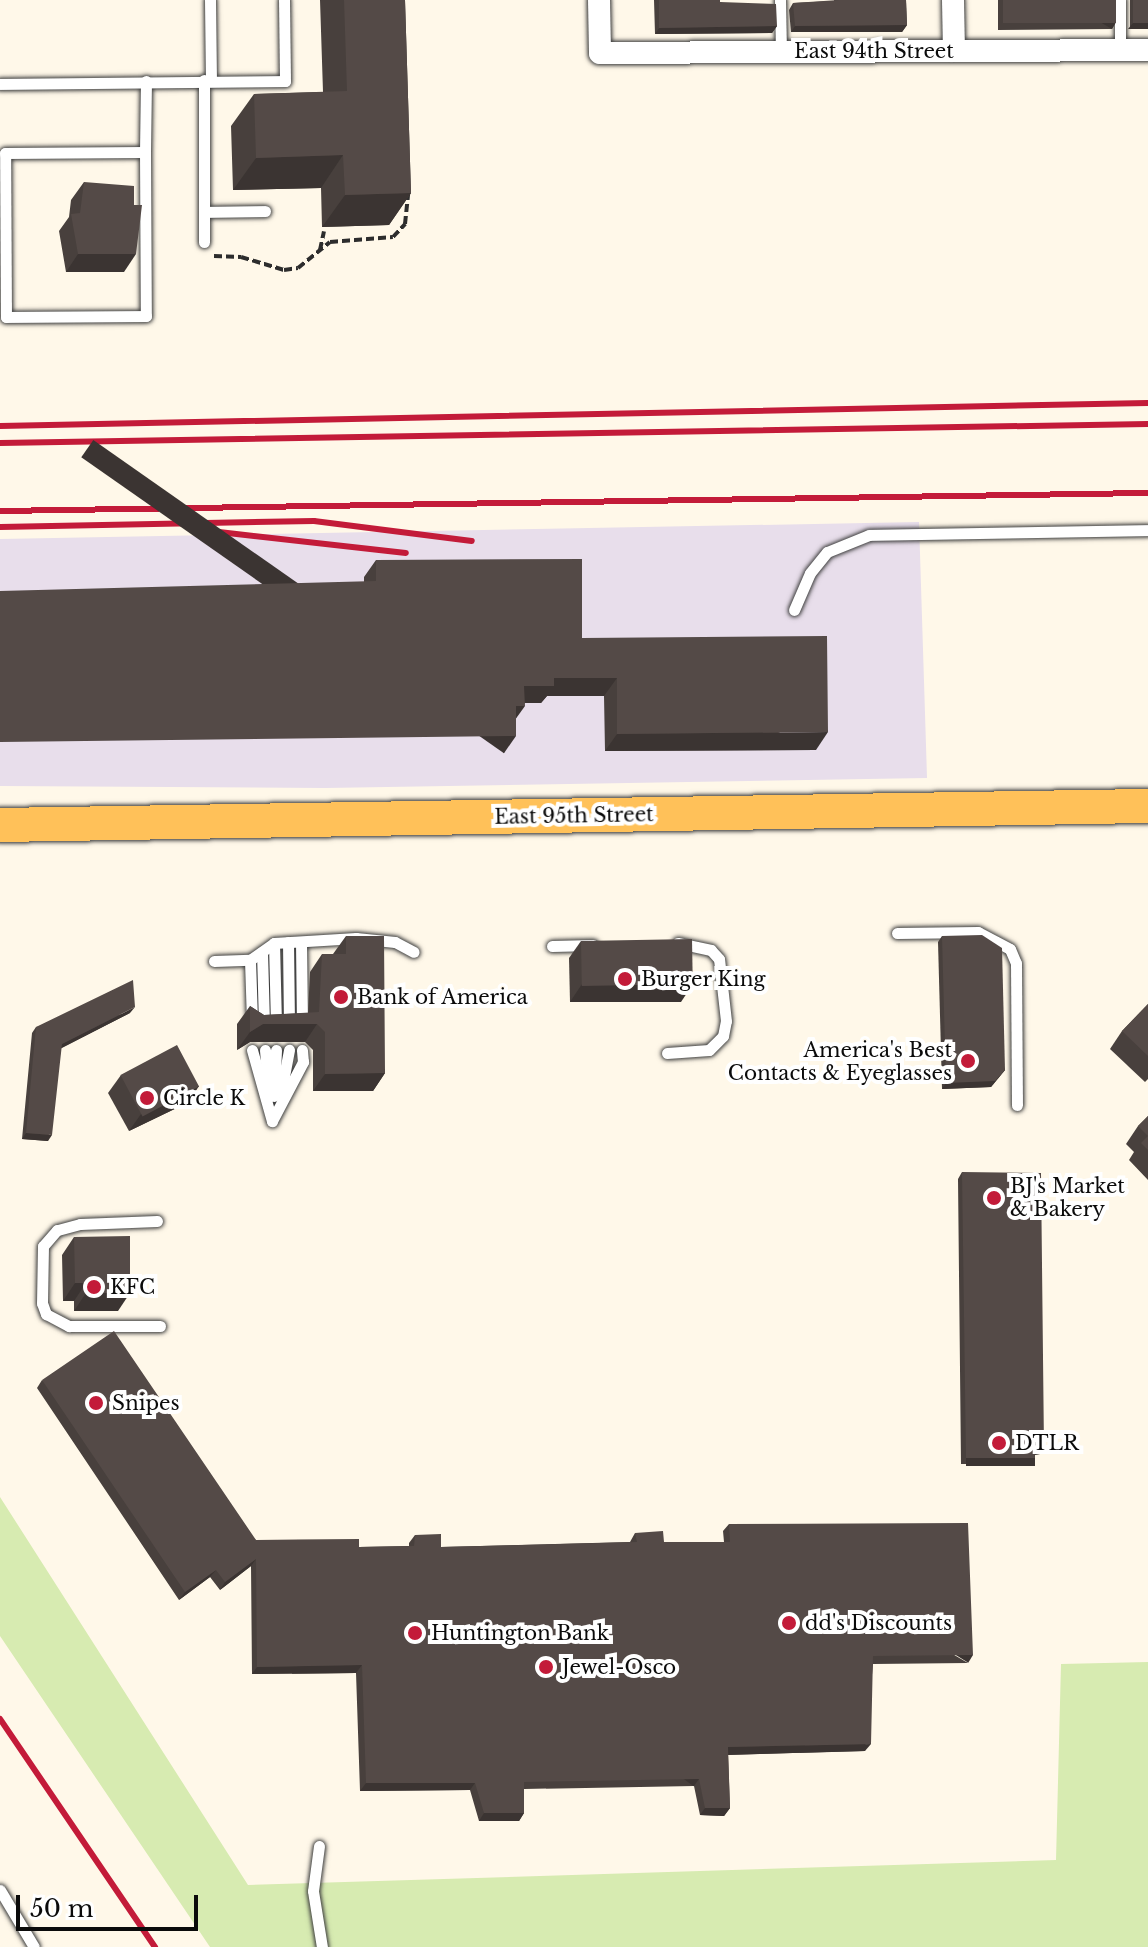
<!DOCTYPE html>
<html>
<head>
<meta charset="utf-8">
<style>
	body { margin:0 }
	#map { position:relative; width:1148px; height:1947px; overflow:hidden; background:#fff8e9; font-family:"Libre Baskerville",serif }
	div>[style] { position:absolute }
	.industrial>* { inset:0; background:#e8deeb }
	.green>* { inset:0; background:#d7ebb1 }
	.path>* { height:4px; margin-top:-2px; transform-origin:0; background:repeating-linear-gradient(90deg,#2d2d2d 0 8px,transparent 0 12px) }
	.roads { filter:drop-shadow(0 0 2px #3e3e3e) drop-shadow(0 0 2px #3e3e3e) }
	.service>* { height:11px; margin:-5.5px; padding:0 5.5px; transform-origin:5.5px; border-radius:5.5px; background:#fff }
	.minor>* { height:22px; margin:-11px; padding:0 11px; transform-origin:11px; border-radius:11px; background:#fff }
	.primary>* { height:34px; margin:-17px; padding:0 17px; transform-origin:17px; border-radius:17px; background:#ffc159 }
	.rail>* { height:6px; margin:-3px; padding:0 3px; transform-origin:3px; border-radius:3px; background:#c31b39 }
	.wall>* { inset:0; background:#48403d; transform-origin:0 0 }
	.shaded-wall>* { inset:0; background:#3b3432; transform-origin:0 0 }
	.building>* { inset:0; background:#544a47; transform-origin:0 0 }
	.dots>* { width:22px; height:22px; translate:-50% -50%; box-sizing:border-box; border:4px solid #fff; border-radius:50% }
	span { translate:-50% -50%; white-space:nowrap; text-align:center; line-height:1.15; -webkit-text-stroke:8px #fff; paint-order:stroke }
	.street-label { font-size:20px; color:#0b0b0b }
	.poi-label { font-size:20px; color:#0b0b0b }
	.left { translate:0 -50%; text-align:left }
	.right { translate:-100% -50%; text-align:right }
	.scale { position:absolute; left:16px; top:1895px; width:182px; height:36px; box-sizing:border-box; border:4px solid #0b0b0b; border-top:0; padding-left:10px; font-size:24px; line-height:28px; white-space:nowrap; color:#0b0b0b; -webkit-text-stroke:6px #fff; paint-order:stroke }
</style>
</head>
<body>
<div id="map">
	<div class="industrial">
		<div style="clip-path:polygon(919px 522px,927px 778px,325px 788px,0 786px,0 539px)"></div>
	</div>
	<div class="green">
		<div style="clip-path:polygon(0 1497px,248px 1885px,1056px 1860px,1061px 1664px,1148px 1662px,1148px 1947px,210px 1947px,0 1636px)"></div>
	</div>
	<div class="path">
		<div style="left:320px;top:250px;width:19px;rotate:-78deg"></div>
		<div style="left:214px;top:256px;width:27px;rotate:2deg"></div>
		<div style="left:241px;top:257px;width:45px;rotate:16.8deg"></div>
		<div style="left:284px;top:270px;width:14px;rotate:-8deg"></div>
		<div style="left:298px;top:268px;width:41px;rotate:-39.1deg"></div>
		<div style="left:330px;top:242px;width:63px;rotate:-4.5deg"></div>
		<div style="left:393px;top:237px;width:18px;rotate:-47deg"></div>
		<div style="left:405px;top:224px;width:30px;rotate:-84deg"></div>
	</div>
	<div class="roads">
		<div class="service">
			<div style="left:210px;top:0;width:80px;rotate:89.3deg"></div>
			<div style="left:780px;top:0;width:52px;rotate:88.9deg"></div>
			<div style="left:1120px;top:0;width:50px;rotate:90deg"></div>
			<div style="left:204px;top:80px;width:132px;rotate:90deg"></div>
			<div style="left:204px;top:212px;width:61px;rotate:-0.9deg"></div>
			<div style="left:0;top:84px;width:285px;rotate:-0.6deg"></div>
			<div style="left:285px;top:81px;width:81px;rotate:-90.7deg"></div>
			<div style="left:145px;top:152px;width:164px;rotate:89.7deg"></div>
			<div style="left:146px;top:316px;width:140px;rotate:179.6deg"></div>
			<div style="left:6px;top:317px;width:164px;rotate:-90.3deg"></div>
			<div style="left:5px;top:153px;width:140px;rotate:-0.4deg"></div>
			<div style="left:145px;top:152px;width:71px;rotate:-89.2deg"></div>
			<div style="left:204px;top:212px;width:30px;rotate:90deg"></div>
			<div style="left:794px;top:610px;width:40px;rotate:-66.6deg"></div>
			<div style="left:810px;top:573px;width:27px;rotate:-51deg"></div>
			<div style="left:827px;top:552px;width:45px;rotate:-22deg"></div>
			<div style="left:869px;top:535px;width:279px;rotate:-1deg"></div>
			<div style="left:897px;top:933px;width:81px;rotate:-0.7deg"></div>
			<div style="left:978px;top:932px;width:36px;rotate:28deg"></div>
			<div style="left:1010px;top:949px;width:15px;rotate:67deg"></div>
			<div style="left:1016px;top:963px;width:142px;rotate:89.6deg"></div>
			<div style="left:288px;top:942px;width:81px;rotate:89.3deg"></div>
			<div style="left:301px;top:942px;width:81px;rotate:89.3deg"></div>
			<div style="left:274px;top:943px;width:80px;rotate:88.6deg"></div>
			<div style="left:552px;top:946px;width:41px;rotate:-1.4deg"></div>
			<div style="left:262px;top:952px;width:71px;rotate:88.4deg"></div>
			<div style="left:250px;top:960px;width:60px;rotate:88.1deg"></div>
			<div style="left:214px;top:961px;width:36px;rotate:-2deg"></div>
			<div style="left:250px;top:960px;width:29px;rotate:-35deg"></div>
			<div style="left:274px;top:943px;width:82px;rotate:-3.5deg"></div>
			<div style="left:356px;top:938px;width:39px;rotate:6deg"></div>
			<div style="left:395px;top:942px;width:21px;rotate:28deg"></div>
			<div style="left:252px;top:1050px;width:74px;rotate:74.3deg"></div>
			<div style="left:265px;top:1050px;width:47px;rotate:85.1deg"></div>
			<div style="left:667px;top:1053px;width:42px;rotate:-4.1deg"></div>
			<div style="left:709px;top:1050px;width:20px;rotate:-45deg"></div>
			<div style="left:723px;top:1036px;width:15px;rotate:-79deg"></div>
			<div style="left:726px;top:1021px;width:62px;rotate:-96.4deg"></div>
			<div style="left:719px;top:959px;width:12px;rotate:-132deg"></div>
			<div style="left:711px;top:950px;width:34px;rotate:-168deg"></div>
			<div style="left:281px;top:1092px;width:43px;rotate:-79.2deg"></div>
			<div style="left:274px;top:1096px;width:46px;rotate:-87.5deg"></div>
			<div style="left:272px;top:1121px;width:67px;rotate:-62.3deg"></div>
			<div style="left:303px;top:1062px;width:12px;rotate:-95deg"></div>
			<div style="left:157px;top:1221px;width:77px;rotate:177.8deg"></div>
			<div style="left:80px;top:1224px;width:24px;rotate:165deg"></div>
			<div style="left:57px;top:1230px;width:21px;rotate:131deg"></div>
			<div style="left:43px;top:1246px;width:57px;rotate:91deg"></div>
			<div style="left:42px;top:1303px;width:12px;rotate:70deg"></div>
			<div style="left:46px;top:1314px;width:26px;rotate:28deg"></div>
			<div style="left:69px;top:1326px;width:91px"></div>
			<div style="left:319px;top:1846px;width:45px;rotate:97.6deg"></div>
			<div style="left:313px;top:1891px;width:57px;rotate:80.9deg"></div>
			<div style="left:0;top:1890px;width:66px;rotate:59.2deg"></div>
		</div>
		<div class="minor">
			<div style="left:599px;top:0;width:53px;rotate:88.9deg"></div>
			<div style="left:600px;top:53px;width:548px;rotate:-0.31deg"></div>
			<div style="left:953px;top:0;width:51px;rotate:88.9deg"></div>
		</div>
		<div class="primary">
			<div style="left:0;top:825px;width:1148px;rotate:-0.95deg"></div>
		</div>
	</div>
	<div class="rail">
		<div style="left:0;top:426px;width:1148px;rotate:-1.15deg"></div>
		<div style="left:0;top:443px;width:1148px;rotate:-0.95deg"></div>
		<div style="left:0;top:511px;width:1148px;rotate:-0.9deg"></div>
		<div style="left:0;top:527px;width:314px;rotate:-1.1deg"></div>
		<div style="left:314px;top:521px;width:159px;rotate:7.2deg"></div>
		<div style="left:219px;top:532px;width:188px;rotate:6.4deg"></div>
		<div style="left:0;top:1719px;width:276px;rotate:55.8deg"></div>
	</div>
	<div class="wall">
		<div style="clip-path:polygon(320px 0,405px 0,411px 193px,389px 225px,322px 227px,321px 188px,233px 190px,231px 126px,254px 94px,323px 92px)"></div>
		<div style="clip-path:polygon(654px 0,720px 0,720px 2px,777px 26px,772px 33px,655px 34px)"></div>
		<div style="clip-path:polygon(834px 0,906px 0,907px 25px,902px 32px,791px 32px,789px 10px,793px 3px,834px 1px)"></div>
		<div style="clip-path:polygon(998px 0,1116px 0,1116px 22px,1112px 29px,998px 30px)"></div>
		<div style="left:1130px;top:0;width:18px;height:29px"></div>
		<div style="clip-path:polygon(84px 182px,124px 272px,66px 272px,59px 231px,69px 217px,71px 200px)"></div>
		<div style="clip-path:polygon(376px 560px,582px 638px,816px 750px,605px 751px,604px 696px,547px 696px,541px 703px,525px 703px,516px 718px,504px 753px,364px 582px,364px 577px)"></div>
		<div style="clip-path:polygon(346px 936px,385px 1073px,373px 1091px,313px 1091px,313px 1050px,305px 1042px,250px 1042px,237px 1050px,237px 1024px,250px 1006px,264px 1015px,308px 1013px,310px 972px,322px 954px,333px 954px)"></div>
		<div style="clip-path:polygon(942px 936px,1005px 1070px,991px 1087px,942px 1089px,938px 942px)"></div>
		<div style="clip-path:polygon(581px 941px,681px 1002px,570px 1002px,569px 958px)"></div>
		<div style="clip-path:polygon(1148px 1004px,1148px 1079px,1145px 1082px,1110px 1049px,1122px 1031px)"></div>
		<div style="clip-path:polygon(130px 1013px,61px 1048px,48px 1141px,22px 1139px,32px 1033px,36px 1027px)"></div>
		<div style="clip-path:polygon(121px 1075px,199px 1086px,187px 1103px,129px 1131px,108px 1093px)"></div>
		<div style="clip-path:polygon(1148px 1116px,1148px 1180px,1129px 1160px,1134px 1152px,1126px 1144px,1138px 1126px)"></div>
		<div style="clip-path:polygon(962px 1172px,1044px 1448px,1040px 1454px,1035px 1455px,1035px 1458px,1031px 1464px,961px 1464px,958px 1179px)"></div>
		<div style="clip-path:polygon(74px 1237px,118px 1311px,74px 1311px,74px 1301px,63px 1301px,62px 1255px)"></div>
		<div style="clip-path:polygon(42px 1380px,256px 1540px,359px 1547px,409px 1546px,409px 1543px,415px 1535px,441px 1547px,630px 1542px,635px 1533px,664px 1542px,724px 1542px,723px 1531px,729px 1524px,968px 1663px,873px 1664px,865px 1751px,728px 1755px,730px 1808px,724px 1816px,700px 1815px,694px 1786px,524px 1789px,524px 1813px,519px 1821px,479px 1821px,470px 1790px,360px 1791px,356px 1673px,252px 1674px,251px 1566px,220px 1590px,210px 1577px,179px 1600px,37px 1388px)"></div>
	</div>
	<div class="shaded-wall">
		<div style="left:1116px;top:22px;width:8px;height:113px;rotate:120deg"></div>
		<div style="clip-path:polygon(1133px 23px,1148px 23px,1148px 29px,1128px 29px)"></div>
		<div style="clip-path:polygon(907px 25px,902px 32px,791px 32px,795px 26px)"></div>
		<div style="clip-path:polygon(777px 26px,772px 33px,655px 34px,659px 28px)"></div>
		<div style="clip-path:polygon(343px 155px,321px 188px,233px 190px,256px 158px)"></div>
		<div style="clip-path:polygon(411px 193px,389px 225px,322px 227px,345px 195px)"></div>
		<div style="clip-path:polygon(78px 254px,136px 254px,124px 272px,66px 272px)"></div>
		<div style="clip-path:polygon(554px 678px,617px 678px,604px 696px,547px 696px,541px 703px,512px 703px,524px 686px)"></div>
		<div style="clip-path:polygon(516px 706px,525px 706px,512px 724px)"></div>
		<div style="clip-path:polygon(828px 732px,816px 750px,605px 751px,617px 734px)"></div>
		<div style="left:516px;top:736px;width:21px;height:516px;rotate:125deg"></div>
		<div style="clip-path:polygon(582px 984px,693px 984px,681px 1002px,570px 1002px)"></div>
		<div style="clip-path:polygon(135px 1007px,130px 1013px,58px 1050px,62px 1044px)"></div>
		<div style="clip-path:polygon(263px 1024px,317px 1024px,305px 1042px,250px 1042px,237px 1050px,250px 1032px)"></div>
		<div style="clip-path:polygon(1005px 1070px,991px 1087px,942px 1089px,946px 1083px)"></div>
		<div style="clip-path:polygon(385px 1073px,373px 1091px,313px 1091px,325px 1074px)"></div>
		<div style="clip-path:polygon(199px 1086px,187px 1103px,129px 1131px,141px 1114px)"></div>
		<div style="clip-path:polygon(26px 1133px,52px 1135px,48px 1141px,22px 1139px)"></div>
		<div style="clip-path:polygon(75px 1283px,86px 1283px,74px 1301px,63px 1301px)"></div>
		<div style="clip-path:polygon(86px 1293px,130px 1293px,118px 1311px,74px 1311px)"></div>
		<div style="clip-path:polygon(1044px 1448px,1040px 1454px,1030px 1455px,1034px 1449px)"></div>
		<div style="left:966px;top:1458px;width:69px;height:8px"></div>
		<div style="clip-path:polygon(256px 1559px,251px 1566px,220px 1590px,225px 1582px)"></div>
		<div style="clip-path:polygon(216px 1570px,210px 1577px,179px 1600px,185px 1592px)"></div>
		<div style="left:973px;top:1655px;width:9px;height:100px;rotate:122deg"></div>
		<div style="clip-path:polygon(362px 1665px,356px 1673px,252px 1674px,257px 1667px)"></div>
		<div style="clip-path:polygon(871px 1744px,865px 1751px,723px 1755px,728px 1747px)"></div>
		<div style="left:699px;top:1779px;width:9px;height:175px;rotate:126deg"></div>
		<div style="clip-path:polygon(366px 1783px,475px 1783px,470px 1790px,360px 1791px)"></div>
		<div style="clip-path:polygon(705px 1808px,730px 1808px,724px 1816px,700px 1815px)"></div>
		<div style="clip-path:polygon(484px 1813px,524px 1813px,519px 1821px,479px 1821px)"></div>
	</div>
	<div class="building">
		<div style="clip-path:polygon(344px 0,405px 0,411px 193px,345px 195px,343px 155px,256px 158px,254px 94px,347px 91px)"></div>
		<div style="clip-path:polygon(659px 0,720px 0,720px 2px,776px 4px,777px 26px,659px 28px)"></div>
		<div style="clip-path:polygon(839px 0,906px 0,907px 25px,795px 26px,793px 3px)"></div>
		<div style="left:1003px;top:0;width:113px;height:23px"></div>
		<div style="left:1133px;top:0;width:15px;height:23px"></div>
		<div style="clip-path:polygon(84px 182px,134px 186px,134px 205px,142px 205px,136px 254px,78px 254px,71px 214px,80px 213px)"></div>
		<div style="clip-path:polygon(582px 559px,582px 638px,827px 636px,828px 732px,617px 734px,617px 678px,554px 678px,554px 686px,524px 686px,525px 706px,516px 706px,516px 736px,0 742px,0 591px,376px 581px,376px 560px)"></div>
		<div style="clip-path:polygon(982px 935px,1002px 948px,1005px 1070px,995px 1081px,946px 1083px,942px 936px)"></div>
		<div style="clip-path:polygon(346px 936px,384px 936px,385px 1073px,325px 1074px,325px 1032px,317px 1024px,263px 1024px,250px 1032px,250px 1006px,264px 1015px,319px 1012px,322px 954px,346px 954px)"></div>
		<div style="left:692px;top:939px;width:45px;height:111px;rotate:89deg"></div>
		<div style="clip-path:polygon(133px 980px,135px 1007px,62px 1044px,52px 1135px,26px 1133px,36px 1027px)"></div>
		<div style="clip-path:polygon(1148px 1004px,1148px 1056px,1122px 1031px)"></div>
		<div style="left:177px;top:1045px;width:47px;height:64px;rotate:62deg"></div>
		<div style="clip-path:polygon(1148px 1116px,1148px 1136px,1138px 1126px)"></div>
		<div style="clip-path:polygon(1148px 1136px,1148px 1150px,1141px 1143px)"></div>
		<div style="clip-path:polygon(962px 1172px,1041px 1173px,1044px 1448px,1034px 1449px,1035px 1458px,966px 1458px)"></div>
		<div style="clip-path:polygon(130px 1236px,130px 1293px,86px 1293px,86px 1283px,75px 1283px,74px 1237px)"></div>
		<div style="clip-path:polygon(114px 1331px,256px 1540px,359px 1539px,359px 1547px,414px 1546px,415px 1535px,441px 1534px,441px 1547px,637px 1542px,635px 1533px,663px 1531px,664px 1542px,730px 1542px,729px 1524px,968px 1523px,973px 1655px,873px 1656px,871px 1744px,728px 1747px,730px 1808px,705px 1808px,699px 1779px,524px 1782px,524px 1813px,484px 1813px,475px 1783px,366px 1783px,362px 1665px,257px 1667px,256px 1559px,225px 1582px,216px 1570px,185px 1592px,42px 1380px)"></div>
	</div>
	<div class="dots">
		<div style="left:625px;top:979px;background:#c31b39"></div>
		<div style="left:341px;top:997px;background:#c31b39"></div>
		<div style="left:968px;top:1061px;background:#c31b39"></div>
		<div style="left:147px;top:1098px;background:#c31b39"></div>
		<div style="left:994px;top:1198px;background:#c31b39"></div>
		<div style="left:94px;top:1287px;background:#c31b39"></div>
		<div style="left:96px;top:1403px;background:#c31b39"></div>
		<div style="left:999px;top:1443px;background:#c31b39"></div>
		<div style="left:789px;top:1623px;background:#c31b39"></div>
		<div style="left:415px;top:1633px;background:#c31b39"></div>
		<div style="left:546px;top:1667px;background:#c31b39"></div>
	</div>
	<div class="street-label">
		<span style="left:874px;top:51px">East 94th Street</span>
		<span style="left:574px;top:816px;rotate:-1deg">East 95th Street</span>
	</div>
	<div class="poi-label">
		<span class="left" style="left:641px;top:979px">Burger King</span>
		<span class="left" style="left:357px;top:997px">Bank of America</span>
		<span class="right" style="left:952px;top:1062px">America's Best<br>Contacts &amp; Eyeglasses</span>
		<span class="left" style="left:163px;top:1098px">Circle K</span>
		<span class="left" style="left:1010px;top:1198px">BJ's Market<br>&amp; Bakery</span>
		<span class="left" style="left:110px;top:1287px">KFC</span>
		<span class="left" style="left:112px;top:1403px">Snipes</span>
		<span class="left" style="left:1015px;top:1443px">DTLR</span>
		<span class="left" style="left:805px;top:1623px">dd's Discounts</span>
		<span class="left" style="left:431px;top:1633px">Huntington Bank</span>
		<span class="left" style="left:562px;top:1667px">Jewel-Osco</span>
	</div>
	<div class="scale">50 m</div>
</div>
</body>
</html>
